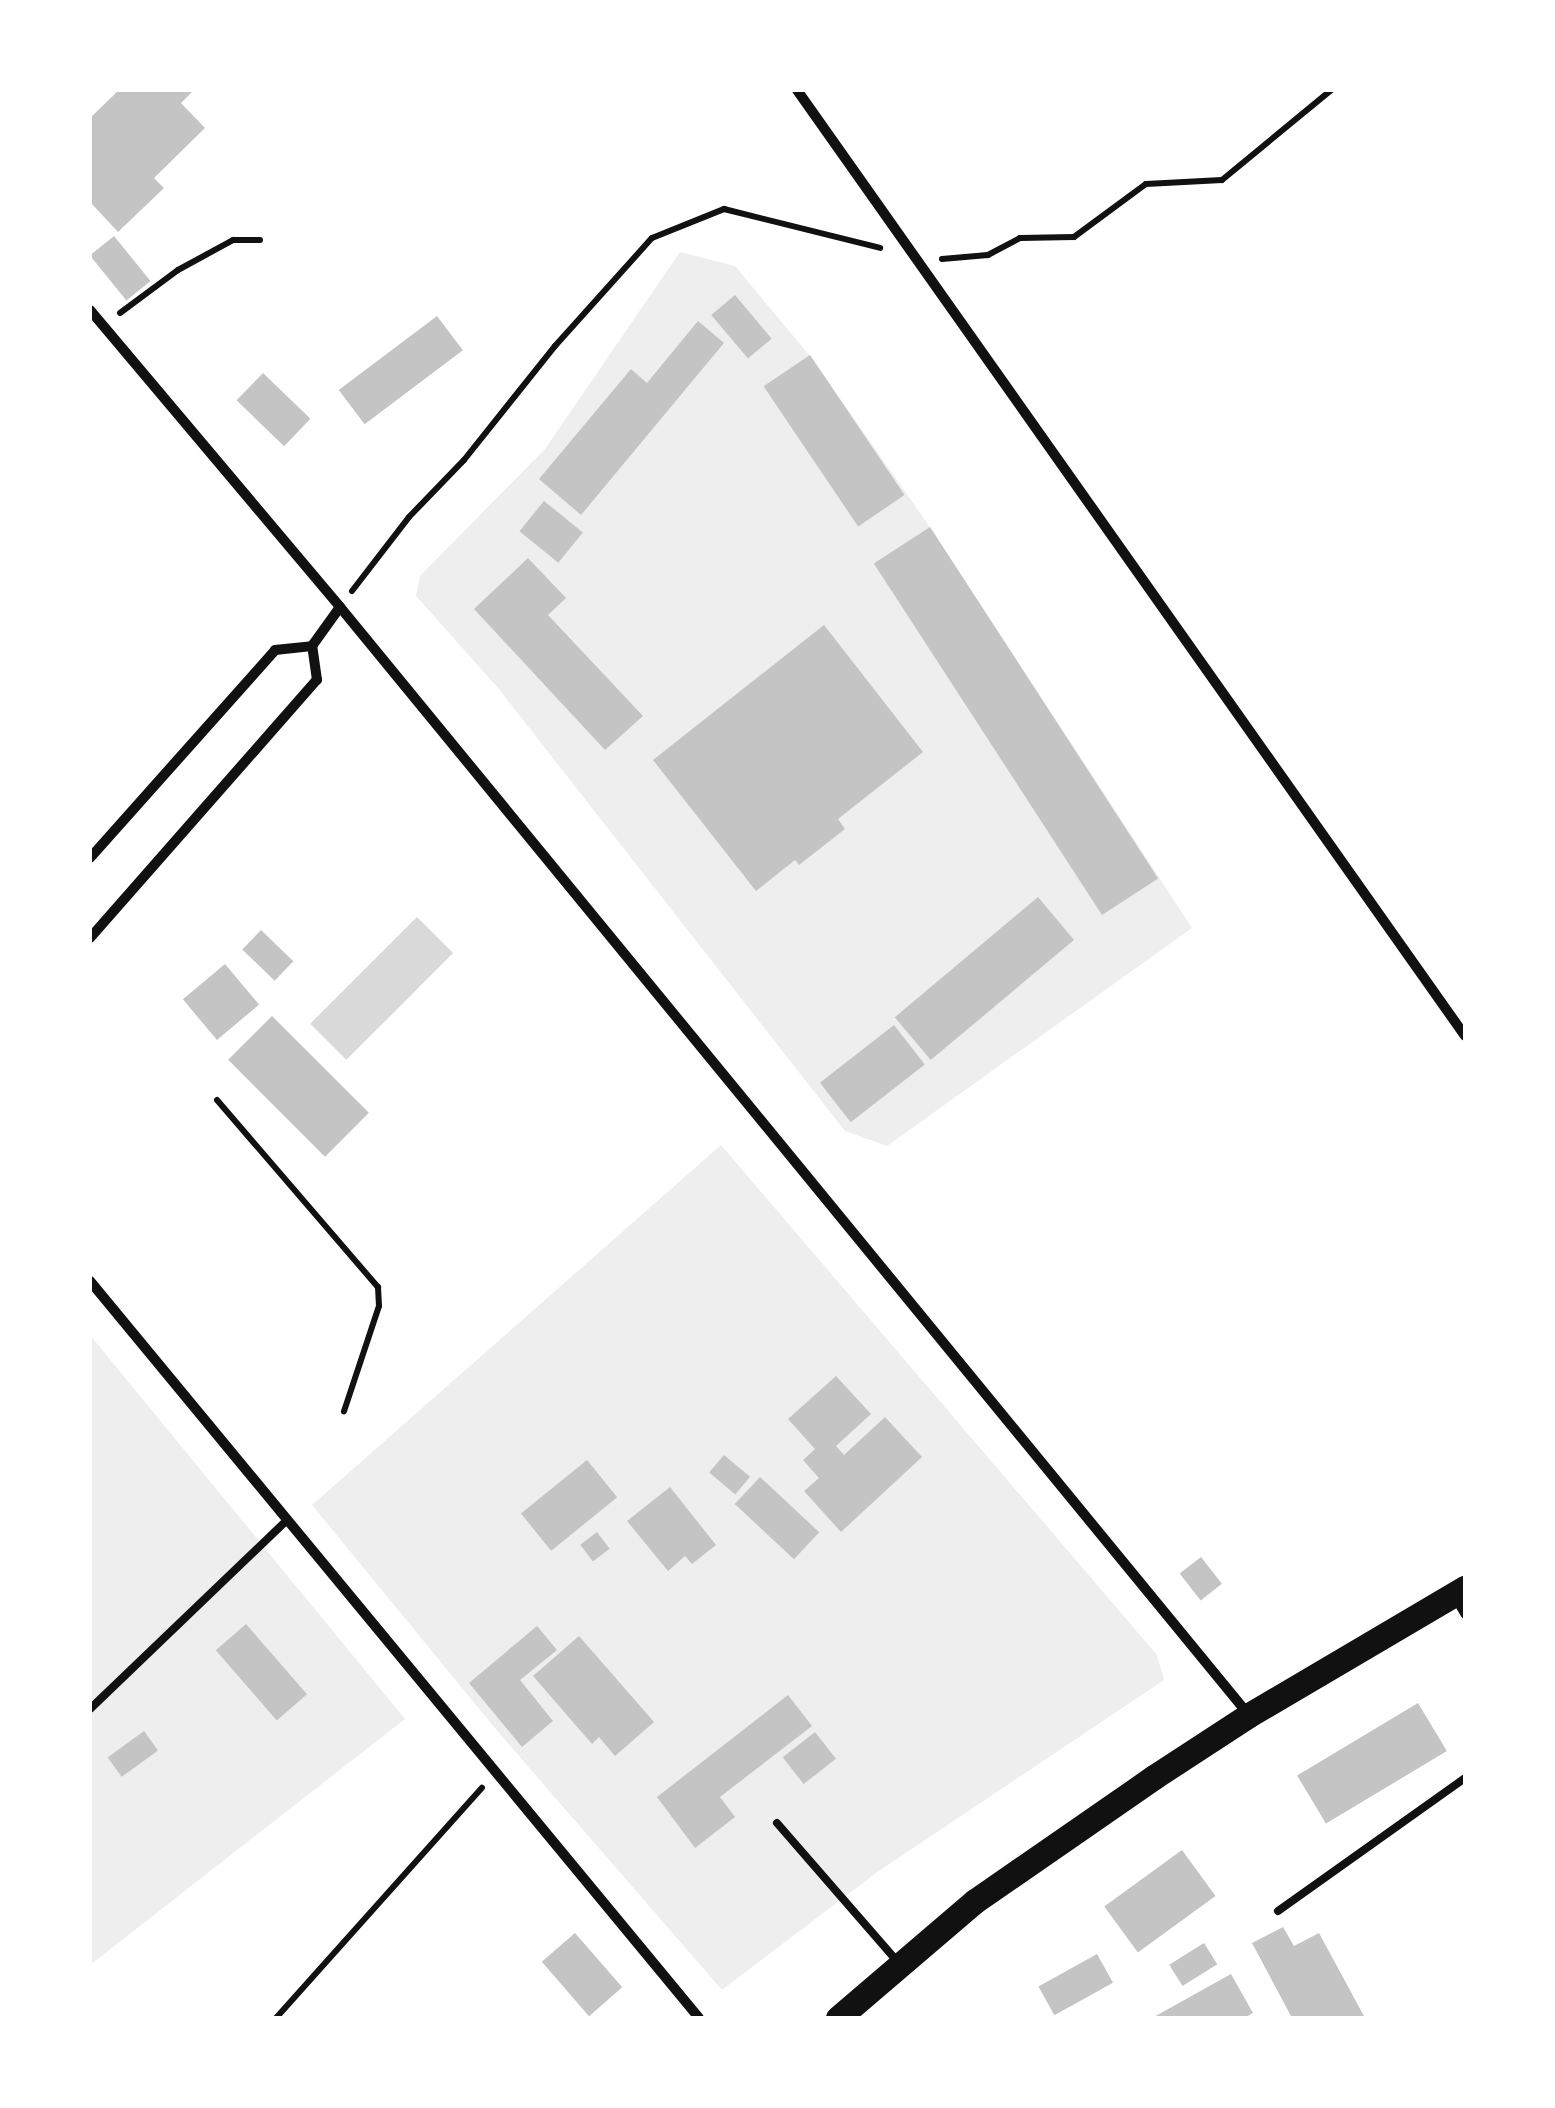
<!DOCTYPE html>
<html>
<head>
<meta charset="utf-8">
<style>
	body { margin:0 }
	#map { position:relative; width:1555px; height:2108px; overflow:hidden; background:#fff; font-family:Barlow,sans-serif }
	div>[style] { position:absolute }
	.green>* { inset:0; background:#eee }
	.water>* { inset:0; background:#d9d9d9; transform-origin:0 0 }
	.building>* { inset:0; background:#c4c4c4; transform-origin:0 0 }
	.path>* { height:6px; margin:-3px; padding:0 3px; transform-origin:3px; border-radius:3px; background:#111 }
	.service>* { height:8px; margin:-4px; padding:0 4px; transform-origin:4px; border-radius:4px; background:#111 }
	.minor>* { height:10px; margin:-5px; padding:0 5px; transform-origin:5px; border-radius:5px; background:#111 }
	.primary>* { height:25px; margin:-12.5px; padding:0 12.5px; transform-origin:12.5px; border-radius:12.5px; background:#111 }
	span { translate:-50% -50%; white-space:nowrap; text-align:center; line-height:1.15; -webkit-text-stroke:8px #fff; paint-order:stroke }
	.frame { position:absolute; inset:0; border:92px solid #fff; pointer-events:none }
</style>
</head>
<body>
<div id="map">
	<div class="green">
		<div style="clip-path:polygon(680px 252px,735px 266px,810px 356px,930px 527px,1192px 928px,887px 1146px,845px 1131px,498px 688px,416px 596px,420px 576px,545px 449px)"></div>
		<div style="clip-path:polygon(721px 1145px,1157px 1655px,1164px 1680px,876px 1873px,722px 1990px,499px 1733px,312px 1505px)"></div>
		<div style="clip-path:polygon(90px 1335px,405px 1719px,90px 1965px)"></div>
	</div>
	<div class="water">
		<div style="left:417px;top:917px;width:51px;height:151px;rotate:45deg"></div>
	</div>
	<div class="building">
		<div style="clip-path:polygon(119px 90px,194px 90px,181px 103px,205px 128px,154px 178px,164px 188px,118px 232px,90px 202px,90px 118px)"></div>
		<div style="left:114px;top:236px;width:58px;height:31px;rotate:51deg"></div>
		<div style="left:735px;top:295px;width:57px;height:31px;rotate:50deg"></div>
		<div style="left:437px;top:316px;width:43px;height:123px;rotate:53deg"></div>
		<div style="clip-path:polygon(698px 321px,724px 343px,581px 515px,539px 479px,631px 369px,647px 383px)"></div>
		<div style="left:810px;top:355px;width:169px;height:56px;rotate:56deg"></div>
		<div style="left:263px;top:373px;width:66px;height:38px;rotate:44deg"></div>
		<div style="left:544px;top:501px;width:50px;height:39px;rotate:39deg"></div>
		<div style="left:930px;top:527px;width:419px;height:67px;rotate:57deg"></div>
		<div style="clip-path:polygon(528px 558px,566px 598px,548px 615px,643px 716px,605px 750px,474px 609px)"></div>
		<div style="clip-path:polygon(824px 625px,923px 752px,838px 819px,845px 829px,799px 865px,795px 860px,756px 891px,653px 760px)"></div>
		<div style="left:1038px;top:897px;width:56px;height:187px;rotate:50deg"></div>
		<div style="left:261px;top:930px;width:45px;height:27px;rotate:44deg"></div>
		<div style="left:225px;top:964px;width:53px;height:55px;rotate:50deg"></div>
		<div style="left:272px;top:1016px;width:137px;height:62px;rotate:45deg"></div>
		<div style="left:894px;top:1025px;width:50px;height:94px;rotate:52deg"></div>
		<div style="clip-path:polygon(836px 1376px,871px 1414px,836px 1446px,844px 1455px,885px 1417px,922px 1457px,841px 1532px,804px 1491px,819px 1478px,803px 1460px,815px 1449px,788px 1419px)"></div>
		<div style="left:724px;top:1455px;width:34px;height:23px;rotate:40deg"></div>
		<div style="left:587px;top:1460px;width:48px;height:85px;rotate:51deg"></div>
		<div style="left:760px;top:1477px;width:81px;height:37px;rotate:43deg"></div>
		<div style="clip-path:polygon(670px 1487px,716px 1545px,692px 1564px,685px 1556px,668px 1571px,627px 1521px)"></div>
		<div style="left:597px;top:1532px;width:21px;height:21px;rotate:53deg"></div>
		<div style="left:1201px;top:1557px;width:34px;height:27px;rotate:52deg"></div>
		<div style="left:246px;top:1624px;width:93px;height:40px;rotate:49deg"></div>
		<div style="clip-path:polygon(537px 1626px,557px 1650px,520px 1680px,553px 1721px,522px 1747px,469px 1683px)"></div>
		<div style="clip-path:polygon(579px 1636px,654px 1722px,615px 1756px,599px 1737px,592px 1744px,533px 1676px)"></div>
		<div style="clip-path:polygon(788px 1695px,812px 1726px,720px 1797px,735px 1817px,695px 1848px,657px 1797px)"></div>
		<div style="left:1418px;top:1703px;width:56px;height:141px;rotate:59deg"></div>
		<div style="left:144px;top:1731px;width:24px;height:45px;rotate:54deg"></div>
		<div style="left:815px;top:1732px;width:34px;height:41px;rotate:52deg"></div>
		<div style="left:1182px;top:1850px;width:57px;height:96px;rotate:54deg"></div>
		<div style="clip-path:polygon(1283px 1927px,1294px 1946px,1319px 1933px,1365px 2018px,1292px 2018px,1252px 1943px)"></div>
		<div style="left:575px;top:1933px;width:72px;height:44px;rotate:49deg"></div>
		<div style="left:1204px;top:1943px;width:25px;height:41px;rotate:58deg"></div>
		<div style="left:1097px;top:1954px;width:33px;height:67px;rotate:61deg"></div>
		<div style="clip-path:polygon(1231px 1974px,1253px 2013px,1244px 2018px,1152px 2018px)"></div>
	</div>
	<div class="path">
		<div style="left:942px;top:259px;width:46px;rotate:-5deg"></div>
		<div style="left:988px;top:255px;width:36px;rotate:-28deg"></div>
		<div style="left:1020px;top:238px;width:54px;rotate:-1.1deg"></div>
		<div style="left:1074px;top:237px;width:89px;rotate:-36.4deg"></div>
		<div style="left:1146px;top:184px;width:76px;rotate:-3deg"></div>
		<div style="left:1222px;top:180px;width:141px;rotate:-39.5deg"></div>
		<div style="left:120px;top:313px;width:72px;rotate:-36.6deg"></div>
		<div style="left:178px;top:270px;width:63px;rotate:-28.6deg"></div>
		<div style="left:233px;top:240px;width:27px"></div>
		<div style="left:352px;top:591px;width:93px;rotate:-52.4deg"></div>
		<div style="left:409px;top:517px;width:79px;rotate:-46deg"></div>
		<div style="left:464px;top:460px;width:146px;rotate:-51.4deg"></div>
		<div style="left:555px;top:346px;width:145px;rotate:-48.1deg"></div>
		<div style="left:652px;top:238px;width:78px;rotate:-21.9deg"></div>
		<div style="left:724px;top:209px;width:161px;rotate:14deg"></div>
		<div style="left:217px;top:1100px;width:247px;rotate:49.3deg"></div>
		<div style="left:378px;top:1287px;width:19px;rotate:87deg"></div>
		<div style="left:379px;top:1306px;width:111px;rotate:108.4deg"></div>
		<div style="left:276px;top:2018px;width:309px;rotate:-48.2deg"></div>
	</div>
	<div class="service">
		<div style="left:1456px;top:1600px;width:17px;rotate:59deg"></div>
		<div style="left:90px;top:1709px;width:273px;rotate:-43.8deg"></div>
		<div style="left:777px;top:1823px;width:184px;rotate:49deg"></div>
		<div style="left:1278px;top:1911px;width:229px;rotate:-35.4deg"></div>
	</div>
	<div class="minor">
		<div style="left:797px;top:90px;width:1158px;rotate:54.77deg"></div>
		<div style="left:90px;top:310px;width:388px;rotate:49.9deg"></div>
		<div style="left:340px;top:607px;width:1432px;rotate:50.64deg"></div>
		<div style="left:90px;top:858px;width:278px;rotate:-48.3deg"></div>
		<div style="left:275px;top:650px;width:37px;rotate:-6deg"></div>
		<div style="left:90px;top:938px;width:344px;rotate:-48.7deg"></div>
		<div style="left:317px;top:680px;width:34px;rotate:-98deg"></div>
		<div style="left:312px;top:646px;width:48px;rotate:-54.3deg"></div>
		<div style="left:90px;top:1281px;width:956px;rotate:50.43deg"></div>
	</div>
	<div class="primary">
		<div style="left:838px;top:2018px;width:180px;rotate:-40.5deg"></div>
		<div style="left:975px;top:1901px;width:218px;rotate:-34.7deg"></div>
		<div style="left:1154px;top:1777px;width:113px;rotate:-33.1deg"></div>
		<div style="left:1249px;top:1715px;width:251px;rotate:-30.5deg"></div>
	</div>
	<div class="frame"></div>
</div>
</body>
</html>
